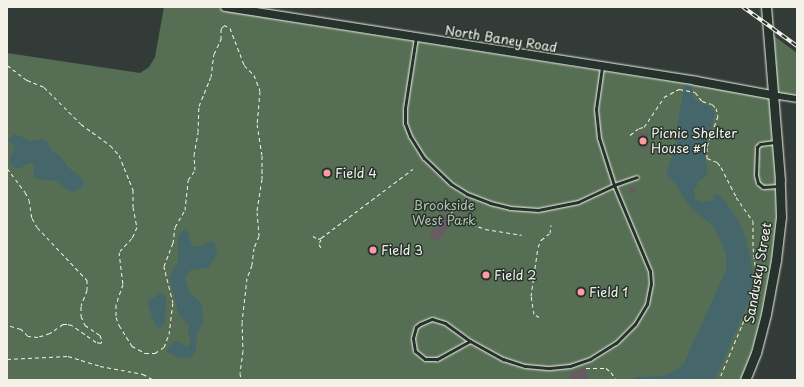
<!DOCTYPE html>
<html>
<head>
<meta charset="utf-8">
<style>
	body { margin:0 }
	#map { position:relative; width:804px; height:387px; overflow:hidden; background:#333b38; font-family:"Playpen Sans",sans-serif }
	div>[style] { position:absolute }
	.green>* { inset:0; background:#566f54 }
	.water>* { inset:0; background:#45666b }
	.building>* { inset:0; background:#665c62; transform-origin:0 0 }
	.path>* { height:1px; margin-top:-0.5px; transform-origin:0; background:repeating-linear-gradient(90deg,#f4f1e8 0 4px,transparent 0 7px) }
	.roads { filter:drop-shadow(0 0 1px #f4f1e8) drop-shadow(0 0 1px #f4f1e8) }
	.service>* { height:3px; margin:-1.5px; padding:0 1.5px; transform-origin:1.5px; border-radius:1.5px; background:#26332d }
	.minor>* { height:6px; margin:-3px; padding:0 3px; transform-origin:3px; border-radius:3px; background:#26332d }
	.tertiary>* { height:8px; margin:-4px; padding:0 4px; transform-origin:4px; border-radius:4px; background:#26332d }
	.secondary>* { height:9px; margin:-4.5px; padding:0 4.5px; transform-origin:4.5px; border-radius:4.5px; background:#26332d }
	.rail>* { height:3.5px; margin-top:-1.75px; transform-origin:0; background:repeating-linear-gradient(90deg,#26332d 0 6px,#f4f1e8 0 12px); box-sizing:border-box; border-block:1px solid #f4f1e8 }
	.dots>* { width:11px; height:11px; translate:-50% -50%; box-sizing:border-box; border:2px solid #26332d; border-radius:50% }
	span { translate:-50% -50%; white-space:nowrap; text-align:center; line-height:1.15; -webkit-text-stroke:3px #26332d; paint-order:stroke }
	.street-label { font-size:13px; color:#f4f1e8 }
	.poi-label { font-size:13px; color:#f4f1e8 }
	.left { translate:0 -50%; text-align:left }
	.park-label { font-size:13px; color:#b5bdad }
	.frame { position:absolute; inset:0; border:8px solid #f4f1e8; pointer-events:none }
</style>
</head>
<body>
<div id="map">
	<div class="green">
		<div style="clip-path:polygon(164px 7px,212px 7px,304px 24px,771px 97px,779px 204px,768px 291px,744px 380px,7px 380px,7px 53px,140px 73px,149px 67px,155px 57px)"></div>
		<div style="clip-path:polygon(774px 36px,797px 53px,797px 96px,778px 93px)"></div>
	</div>
	<div class="water">
		<div style="clip-path:polygon(685px 83px,691px 84px,693px 96px,697px 101px,709px 106px,715px 113px,706px 147px,705px 158px,708px 172px,704px 178px,697px 182px,698px 185px,694px 188px,695px 198px,703px 203px,706px 201px,713px 202px,714px 194px,716px 194px,722px 197px,737px 218px,745px 236px,750px 256px,753px 276px,752px 293px,715px 380px,629px 380px,637px 377px,665px 376px,682px 366px,685px 361px,727px 268px,726px 254px,717px 233px,711px 224px,693px 210px,684px 198px,676px 184px,668px 177px,667px 171px,675px 148px,678px 121px)"></div>
		<div style="clip-path:polygon(15px 134px,31px 141px,40px 139px,46px 141px,53px 152px,60px 156px,70px 169px,81px 177px,84px 182px,82px 187px,73px 192px,66px 189px,57px 181px,36px 179px,33px 175px,35px 167px,33px 163px,27px 164px,19px 169px,12px 166px,9px 161px,15px 147px,8px 139px)"></div>
		<div style="clip-path:polygon(184px 230px,188px 232px,191px 243px,194px 247px,201px 246px,210px 241px,213px 242px,215px 245px,217px 254px,208px 268px,191px 270px,185px 278px,189px 291px,201px 303px,203px 314px,202px 324px,197px 334px,196px 351px,190px 358px,176px 357px,167px 352px,168px 347px,176px 340px,187px 347px,191px 343px,188px 332px,189px 326px,179px 314px,169px 277px,178px 262px,178px 235px)"></div>
		<div style="clip-path:polygon(159px 293px,165px 295px,167px 302px,165px 314px,165px 322px,160px 328px,156px 326px,153px 320px,148px 303px,149px 300px,155px 297px)"></div>
	</div>
	<div class="building">
		<div style="left:638px;top:133px;width:10px;height:15px"></div>
		<div style="left:634px;top:186px;width:5px;height:6px;rotate:68deg"></div>
		<div style="left:416px;top:196px;width:6px;height:8px;rotate:39deg"></div>
		<div style="clip-path:polygon(443px 215px,452px 220px,438px 242px,429px 236px,434px 228px,436px 229px)"></div>
		<div style="clip-path:polygon(586px 368px,589px 380px,571px 380px,569px 372px)"></div>
	</div>
	<div class="path">
		<div style="left:7px;top:65px;width:25px;rotate:37deg"></div>
		<div style="left:27px;top:80px;width:18px;rotate:22deg"></div>
		<div style="left:44px;top:87px;width:52px;rotate:45deg"></div>
		<div style="left:81px;top:124px;width:36px;rotate:36deg"></div>
		<div style="left:110px;top:145px;width:13px;rotate:48deg"></div>
		<div style="left:119px;top:155px;width:38px;rotate:68deg"></div>
		<div style="left:133px;top:190px;width:17px;rotate:90deg"></div>
		<div style="left:133px;top:207px;width:20px;rotate:79deg"></div>
		<div style="left:137px;top:227px;width:12px;rotate:114deg"></div>
		<div style="left:132px;top:238px;width:19px;rotate:133deg"></div>
		<div style="left:119px;top:252px;width:32px;rotate:83deg"></div>
		<div style="left:123px;top:284px;width:21px;rotate:109deg"></div>
		<div style="left:116px;top:304px;width:13px;rotate:90deg"></div>
		<div style="left:116px;top:317px;width:9px;rotate:69deg"></div>
		<div style="left:119px;top:325px;width:25px;rotate:58deg"></div>
		<div style="left:132px;top:346px;width:15px;rotate:28deg"></div>
		<div style="left:145px;top:353px;width:10px"></div>
		<div style="left:155px;top:353px;width:11px;rotate:-34deg"></div>
		<div style="left:164px;top:347px;width:14px;rotate:-69deg"></div>
		<div style="left:169px;top:334px;width:31px;rotate:-83deg"></div>
		<div style="left:173px;top:303px;width:38px;rotate:-104deg"></div>
		<div style="left:164px;top:266px;width:25px;rotate:-69deg"></div>
		<div style="left:173px;top:243px;width:16px;rotate:-83deg"></div>
		<div style="left:175px;top:227px;width:20px;rotate:-60deg"></div>
		<div style="left:185px;top:210px;width:30px;rotate:-84deg"></div>
		<div style="left:188px;top:180px;width:12px;rotate:-55deg"></div>
		<div style="left:195px;top:170px;width:15px;rotate:-94deg"></div>
		<div style="left:194px;top:155px;width:23px;rotate:-80deg"></div>
		<div style="left:198px;top:132px;width:26px;rotate:-88deg"></div>
		<div style="left:199px;top:106px;width:31px;rotate:-68deg"></div>
		<div style="left:211px;top:77px;width:23px;rotate:-83deg"></div>
		<div style="left:214px;top:54px;width:17px;rotate:-65deg"></div>
		<div style="left:221px;top:39px;width:10px;rotate:-90deg"></div>
		<div style="left:221px;top:29px;width:5px;rotate:-53deg"></div>
		<div style="left:224px;top:25px;width:7px;rotate:27deg"></div>
		<div style="left:230px;top:28px;width:40px;rotate:69deg"></div>
		<div style="left:244px;top:65px;width:14px;rotate:45deg"></div>
		<div style="left:254px;top:75px;width:17px;rotate:69deg"></div>
		<div style="left:260px;top:91px;width:33px;rotate:95deg"></div>
		<div style="left:257px;top:124px;width:31px;rotate:81deg"></div>
		<div style="left:262px;top:155px;width:24px;rotate:90deg"></div>
		<div style="left:262px;top:179px;width:33px;rotate:99deg"></div>
		<div style="left:257px;top:212px;width:24px;rotate:85deg"></div>
		<div style="left:259px;top:236px;width:13px;rotate:113deg"></div>
		<div style="left:254px;top:248px;width:17px;rotate:97deg"></div>
		<div style="left:252px;top:265px;width:14px;rotate:111deg"></div>
		<div style="left:247px;top:278px;width:44px;rotate:96.5deg"></div>
		<div style="left:242px;top:322px;width:29px;rotate:88deg"></div>
		<div style="left:243px;top:351px;width:22px;rotate:98deg"></div>
		<div style="left:240px;top:373px;width:7px;rotate:82deg"></div>
		<div style="left:630px;top:135px;width:11px;rotate:-38deg"></div>
		<div style="left:639px;top:128px;width:5px;rotate:-11deg"></div>
		<div style="left:644px;top:127px;width:36px;rotate:-56deg"></div>
		<div style="left:664px;top:97px;width:17px;rotate:-28deg"></div>
		<div style="left:679px;top:89px;width:16px;rotate:11deg"></div>
		<div style="left:695px;top:92px;width:11px;rotate:52deg"></div>
		<div style="left:702px;top:101px;width:10px;rotate:17deg"></div>
		<div style="left:712px;top:104px;width:6px;rotate:45deg"></div>
		<div style="left:716px;top:108px;width:8px;rotate:76deg"></div>
		<div style="left:718px;top:116px;width:33px;rotate:110deg"></div>
		<div style="left:707px;top:147px;width:11px;rotate:90deg"></div>
		<div style="left:707px;top:158px;width:11px;rotate:22deg"></div>
		<div style="left:717px;top:162px;width:6px;rotate:51deg"></div>
		<div style="left:721px;top:167px;width:34px;rotate:63deg"></div>
		<div style="left:736px;top:197px;width:29px;rotate:55deg"></div>
		<div style="left:753px;top:221px;width:27px;rotate:90deg"></div>
		<div style="left:753px;top:248px;width:26px;rotate:83deg"></div>
		<div style="left:756px;top:274px;width:27px;rotate:98deg"></div>
		<div style="left:752px;top:301px;width:86px;rotate:112.7deg"></div>
		<div style="left:7px;top:168px;width:30px;rotate:53deg"></div>
		<div style="left:25px;top:192px;width:9px;rotate:63deg"></div>
		<div style="left:29px;top:200px;width:18px;rotate:81deg"></div>
		<div style="left:32px;top:218px;width:10px;rotate:61deg"></div>
		<div style="left:37px;top:227px;width:73px;rotate:46.7deg"></div>
		<div style="left:87px;top:280px;width:10px;rotate:90deg"></div>
		<div style="left:87px;top:290px;width:17px;rotate:111deg"></div>
		<div style="left:81px;top:306px;width:10px;rotate:90deg"></div>
		<div style="left:81px;top:316px;width:10px;rotate:66deg"></div>
		<div style="left:85px;top:325px;width:18px;rotate:34deg"></div>
		<div style="left:100px;top:335px;width:6px;rotate:72deg"></div>
		<div style="left:102px;top:341px;width:2px;rotate:117deg"></div>
		<div style="left:101px;top:343px;width:5px;rotate:-169deg"></div>
		<div style="left:96px;top:342px;width:29px;rotate:-145deg"></div>
		<div style="left:72px;top:325px;width:5px;rotate:-169deg"></div>
		<div style="left:67px;top:324px;width:4px;rotate:180deg"></div>
		<div style="left:63px;top:324px;width:16px;rotate:145deg"></div>
		<div style="left:50px;top:333px;width:13px;rotate:162deg"></div>
		<div style="left:38px;top:337px;width:10px;rotate:-174deg"></div>
		<div style="left:28px;top:336px;width:10px;rotate:-135deg"></div>
		<div style="left:21px;top:329px;width:15px;rotate:-164deg"></div>
		<div style="left:456px;top:204px;width:11px;rotate:117deg"></div>
		<div style="left:451px;top:214px;width:9px;rotate:32deg"></div>
		<div style="left:459px;top:219px;width:28px;rotate:21deg"></div>
		<div style="left:485px;top:229px;width:37px;rotate:9deg"></div>
		<div style="left:313px;top:236px;width:6px;rotate:31deg"></div>
		<div style="left:318px;top:239px;width:3px;rotate:-18deg"></div>
		<div style="left:321px;top:238px;width:115px;rotate:-36.9deg"></div>
		<div style="left:321px;top:239px;width:5px;rotate:112deg"></div>
		<div style="left:319px;top:244px;width:4px;rotate:63deg"></div>
		<div style="left:539px;top:317px;width:6px;rotate:-149deg"></div>
		<div style="left:534px;top:314px;width:18px;rotate:-99deg"></div>
		<div style="left:531px;top:296px;width:49px;rotate:-81.9deg"></div>
		<div style="left:538px;top:247px;width:8px;rotate:-67deg"></div>
		<div style="left:541px;top:240px;width:11px;rotate:-38deg"></div>
		<div style="left:550px;top:233px;width:8px;rotate:-83deg"></div>
		<div style="left:7px;top:359px;width:61px;rotate:-2.8deg"></div>
		<div style="left:68px;top:356px;width:34px;rotate:17deg"></div>
		<div style="left:100px;top:366px;width:44px;rotate:10.5deg"></div>
		<div style="left:143px;top:374px;width:13px;rotate:29deg"></div>
		<div style="left:586px;top:368px;width:20px"></div>
		<div style="left:606px;top:368px;width:6px;rotate:39deg"></div>
		<div style="left:611px;top:372px;width:9px;rotate:58deg"></div>
	</div>
	<div class="roads">
		<div class="service">
			<div style="left:416px;top:37px;width:72px;rotate:98.8deg"></div>
			<div style="left:405px;top:108px;width:15px;rotate:90deg"></div>
			<div style="left:405px;top:123px;width:14px;rotate:69deg"></div>
			<div style="left:410px;top:136px;width:26px;rotate:58deg"></div>
			<div style="left:424px;top:158px;width:37px;rotate:44deg"></div>
			<div style="left:451px;top:184px;width:19px;rotate:32deg"></div>
			<div style="left:467px;top:194px;width:25px;rotate:21deg"></div>
			<div style="left:490px;top:203px;width:21px;rotate:14deg"></div>
			<div style="left:510px;top:208px;width:28px;rotate:4deg"></div>
			<div style="left:538px;top:210px;width:41px;rotate:-11.3deg"></div>
			<div style="left:578px;top:202px;width:40px;rotate:-25deg"></div>
			<div style="left:614px;top:185px;width:24px;rotate:-19deg"></div>
			<div style="left:775px;top:142px;width:15px;rotate:172deg"></div>
			<div style="left:760px;top:144px;width:4px;rotate:135deg"></div>
			<div style="left:757px;top:147px;width:28px;rotate:92deg"></div>
			<div style="left:756px;top:175px;width:8px;rotate:76deg"></div>
			<div style="left:758px;top:183px;width:6px;rotate:39deg"></div>
			<div style="left:763px;top:187px;width:16px;rotate:-4deg"></div>
			<div style="left:432px;top:319px;width:14px;rotate:17deg"></div>
			<div style="left:445px;top:323px;width:31px;rotate:36deg"></div>
			<div style="left:470px;top:341px;width:38px;rotate:151deg"></div>
			<div style="left:437px;top:359px;width:12px;rotate:180deg"></div>
			<div style="left:425px;top:359px;width:13px;rotate:-141deg"></div>
			<div style="left:415px;top:351px;width:13px;rotate:-99deg"></div>
			<div style="left:413px;top:338px;width:11px;rotate:-75deg"></div>
			<div style="left:416px;top:327px;width:5px;rotate:-37deg"></div>
			<div style="left:420px;top:324px;width:13px;rotate:-23deg"></div>
			<div style="left:470px;top:341px;width:38px;rotate:29deg"></div>
			<div style="left:503px;top:359px;width:23px;rotate:18deg"></div>
			<div style="left:525px;top:366px;width:25px;rotate:5deg"></div>
			<div style="left:550px;top:368px;width:20px;rotate:-6deg"></div>
			<div style="left:570px;top:366px;width:21px;rotate:-19deg"></div>
			<div style="left:590px;top:359px;width:31px;rotate:-32deg"></div>
			<div style="left:616px;top:343px;width:27px;rotate:-45deg"></div>
			<div style="left:635px;top:324px;width:23px;rotate:-59deg"></div>
			<div style="left:647px;top:304px;width:20px;rotate:-79deg"></div>
			<div style="left:651px;top:284px;width:13px;rotate:-94deg"></div>
			<div style="left:650px;top:271px;width:93px;rotate:-112.7deg"></div>
			<div style="left:614px;top:185px;width:49px;rotate:-107.7deg"></div>
			<div style="left:599px;top:138px;width:29px;rotate:-96deg"></div>
			<div style="left:596px;top:109px;width:42px;rotate:-81.9deg"></div>
		</div>
		<div class="minor">
			<div style="left:772px;top:95px;width:25px;rotate:9deg"></div>
		</div>
		<div class="tertiary">
			<div style="left:225px;top:7px;width:477px;rotate:8.9deg"></div>
			<div style="left:696px;top:81px;width:77px;rotate:10.4deg"></div>
		</div>
		<div class="secondary">
			<div style="left:745px;top:380px;width:29px;rotate:-68deg"></div>
			<div style="left:756px;top:353px;width:40px;rotate:-75.6deg"></div>
			<div style="left:766px;top:314px;width:55px;rotate:-79.5deg"></div>
			<div style="left:776px;top:260px;width:43px;rotate:-83.4deg"></div>
			<div style="left:781px;top:217px;width:37px;rotate:-92deg"></div>
			<div style="left:780px;top:180px;width:174px;rotate:-94.6deg"></div>
		</div>
	</div>
	<div class="rail">
		<div style="left:743px;top:7px;width:67px;rotate:35.8deg"></div>
	</div>
	<div class="dots">
		<div style="left:643px;top:141px;background:#ff9aa2"></div>
		<div style="left:327px;top:173px;background:#ff9aa2"></div>
		<div style="left:373px;top:250px;background:#ff9aa2"></div>
		<div style="left:486px;top:275px;background:#ff9aa2"></div>
		<div style="left:581px;top:292px;background:#ff9aa2"></div>
	</div>
	<div class="street-label">
		<span style="left:501px;top:39px;rotate:9deg">North Baney Road</span>
		<span style="left:758px;top:273px;rotate:-80deg">Sandusky Street</span>
	</div>
	<div class="poi-label">
		<span class="left" style="left:651px;top:141px">Picnic Shelter<br>House #1</span>
		<span class="left" style="left:335px;top:173px">Field 4</span>
		<span class="left" style="left:381px;top:250px">Field 3</span>
		<span class="left" style="left:494px;top:275px">Field 2</span>
		<span class="left" style="left:589px;top:292px">Field 1</span>
	</div>
	<div class="park-label">
		<span style="left:444px;top:213px">Brookside<br>West Park</span>
	</div>
	<div class="frame"></div>
</div>
</body>
</html>
